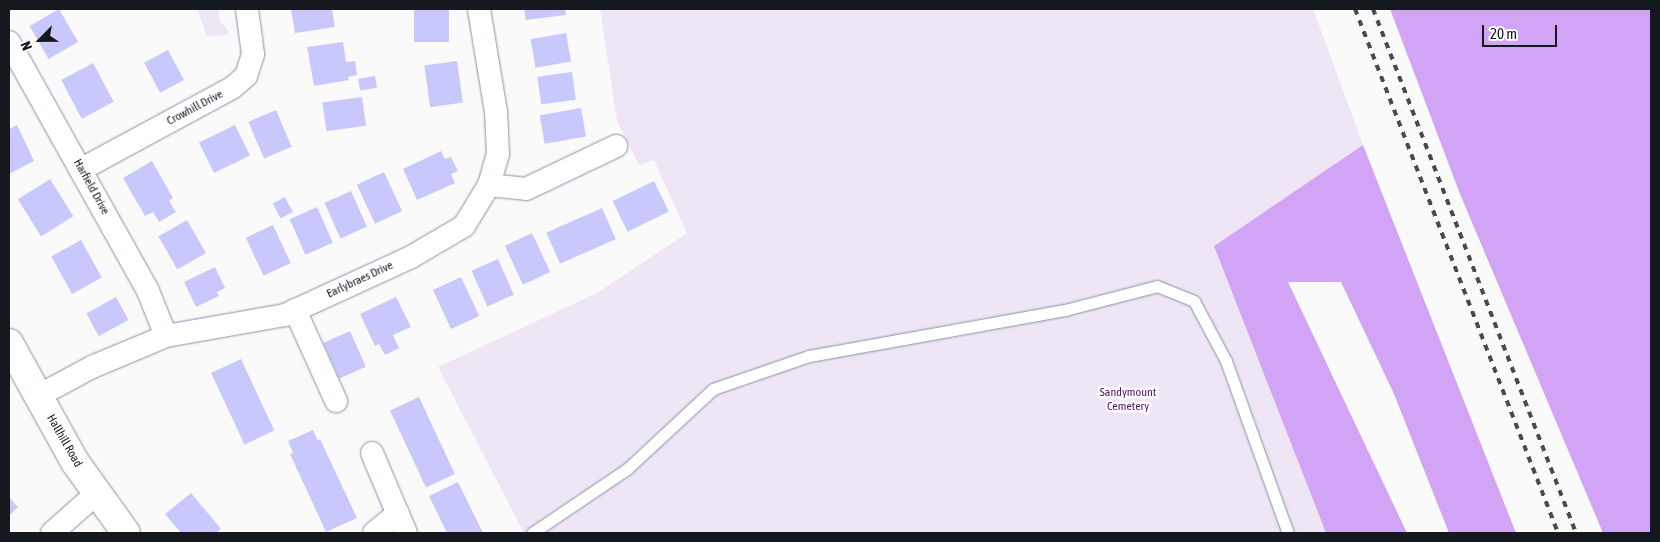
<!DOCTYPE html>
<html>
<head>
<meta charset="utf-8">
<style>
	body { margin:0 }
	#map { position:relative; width:1660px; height:542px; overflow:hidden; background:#fafafa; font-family:"Asap Condensed",sans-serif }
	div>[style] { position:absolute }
	.green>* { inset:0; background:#eee5f5 }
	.forest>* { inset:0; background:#d2a4f5 }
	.building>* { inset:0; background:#c8c8fc; transform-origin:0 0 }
	.roads { filter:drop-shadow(0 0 1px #8693a7) drop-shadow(0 0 1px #8693a7) }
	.service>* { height:11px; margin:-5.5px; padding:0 5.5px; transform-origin:5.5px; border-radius:5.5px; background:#fff }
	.minor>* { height:22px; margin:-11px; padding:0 11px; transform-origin:11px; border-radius:11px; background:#fff }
	.tertiary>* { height:28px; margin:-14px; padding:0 14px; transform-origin:14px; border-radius:14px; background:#fff }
	.rail>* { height:4px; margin-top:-2px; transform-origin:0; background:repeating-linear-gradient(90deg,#474b50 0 6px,transparent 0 12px) }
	span { translate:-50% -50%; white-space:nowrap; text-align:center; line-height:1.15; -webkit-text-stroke:5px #fff; paint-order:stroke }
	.street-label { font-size:12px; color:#141920 }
	.park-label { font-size:12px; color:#4e106f }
	.frame { position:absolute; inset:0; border:10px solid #141920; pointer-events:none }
	.north { position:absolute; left:15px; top:15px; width:50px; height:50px; -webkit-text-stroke:4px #fff; paint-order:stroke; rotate:247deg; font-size:14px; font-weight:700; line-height:20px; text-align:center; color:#141920 }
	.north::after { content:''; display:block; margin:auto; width:18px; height:22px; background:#141920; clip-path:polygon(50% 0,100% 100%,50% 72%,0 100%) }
	.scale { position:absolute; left:1482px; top:25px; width:75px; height:22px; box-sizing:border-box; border:2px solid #141920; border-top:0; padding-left:6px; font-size:15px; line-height:18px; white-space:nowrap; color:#141920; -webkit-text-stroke:4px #fff; paint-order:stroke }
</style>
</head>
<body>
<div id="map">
	<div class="green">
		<div style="clip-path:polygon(197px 9px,218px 9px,220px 22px,228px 30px,228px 35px,207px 36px)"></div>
		<div style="clip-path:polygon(600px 9px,1313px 9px,1363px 145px,1214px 246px,1326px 533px,524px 533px,438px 367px,597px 293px,687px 233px,654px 160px,639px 165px,617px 121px)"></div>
	</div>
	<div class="forest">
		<div style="clip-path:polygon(1390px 9px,1651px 9px,1651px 533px,1603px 533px,1460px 194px)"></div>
		<div style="clip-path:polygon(1363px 145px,1516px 533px,1449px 533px,1394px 394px,1341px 282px,1288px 282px,1407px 533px,1326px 533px,1214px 246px)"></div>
	</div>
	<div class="building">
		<div style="left:59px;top:9px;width:38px;height:34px;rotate:60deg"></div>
		<div style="clip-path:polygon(291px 9px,332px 9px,335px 27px,295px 33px)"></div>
		<div style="left:414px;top:9px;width:35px;height:33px"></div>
		<div style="clip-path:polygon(524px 9px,565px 9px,566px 15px,526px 20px)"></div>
		<div style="left:566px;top:33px;width:29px;height:36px;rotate:80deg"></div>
		<div style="clip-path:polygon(343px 42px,346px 62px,355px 61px,357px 75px,348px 77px,349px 80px,314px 86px,307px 47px)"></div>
		<div style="left:168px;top:50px;width:34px;height:27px;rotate:62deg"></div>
		<div style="left:457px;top:61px;width:42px;height:33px;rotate:82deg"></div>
		<div style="left:93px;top:63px;width:44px;height:36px;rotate:62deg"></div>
		<div style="left:572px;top:72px;width:28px;height:35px;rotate:82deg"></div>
		<div style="left:375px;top:76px;width:12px;height:17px;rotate:81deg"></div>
		<div style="left:362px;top:97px;width:29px;height:40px;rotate:82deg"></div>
		<div style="left:581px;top:108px;width:29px;height:42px;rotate:80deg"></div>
		<div style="left:276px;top:110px;width:40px;height:30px;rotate:67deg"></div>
		<div style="clip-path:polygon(17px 125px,34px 161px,9px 174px,9px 129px)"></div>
		<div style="left:235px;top:125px;width:34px;height:40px;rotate:64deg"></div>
		<div style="clip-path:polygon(441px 151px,445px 159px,451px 157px,458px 171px,451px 174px,455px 183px,417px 200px,403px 169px)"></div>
		<div style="clip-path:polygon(152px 161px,173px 198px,169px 201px,176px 212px,159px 222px,153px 212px,145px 216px,123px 178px)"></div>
		<div style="left:384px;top:172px;width:43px;height:30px;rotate:65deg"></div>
		<div style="left:50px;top:179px;width:44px;height:38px;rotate:58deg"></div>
		<div style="left:654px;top:181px;width:34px;height:46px;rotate:64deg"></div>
		<div style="left:351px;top:191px;width:39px;height:29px;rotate:66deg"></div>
		<div style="left:285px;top:197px;width:17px;height:14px;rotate:62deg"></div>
		<div style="left:317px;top:207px;width:39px;height:30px;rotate:66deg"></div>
		<div style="left:602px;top:208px;width:34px;height:61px;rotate:66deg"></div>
		<div style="left:187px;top:220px;width:38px;height:33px;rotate:60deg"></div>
		<div style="left:273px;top:225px;width:42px;height:30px;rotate:65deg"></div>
		<div style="left:532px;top:233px;width:43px;height:30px;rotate:65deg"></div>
		<div style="left:81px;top:240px;width:43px;height:34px;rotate:61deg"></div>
		<div style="left:498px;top:259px;width:39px;height:29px;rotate:66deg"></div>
		<div style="clip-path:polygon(215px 267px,225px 288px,217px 292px,219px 296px,196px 307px,184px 282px)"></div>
		<div style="left:461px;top:277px;width:43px;height:31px;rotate:65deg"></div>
		<div style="left:116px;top:297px;width:26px;height:34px;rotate:61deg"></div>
		<div style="clip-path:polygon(396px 297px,411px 327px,393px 335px,399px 348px,385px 355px,379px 344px,375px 346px,360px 314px)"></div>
		<div style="left:350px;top:331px;width:39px;height:29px;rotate:66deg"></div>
		<div style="left:241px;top:359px;width:79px;height:33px;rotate:65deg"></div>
		<div style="left:419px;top:397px;width:85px;height:32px;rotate:65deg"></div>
		<div style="clip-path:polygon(313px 430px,318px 441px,320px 439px,357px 518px,326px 532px,290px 454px,293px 453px,288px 441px)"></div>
		<div style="clip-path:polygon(458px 482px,483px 533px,447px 533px,429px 496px)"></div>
		<div style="clip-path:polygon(191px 493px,221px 529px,216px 533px,181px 533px,165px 514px)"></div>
		<div style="clip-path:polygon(9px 497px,18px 507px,9px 516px)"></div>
	</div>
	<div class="roads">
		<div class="service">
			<div style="left:532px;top:533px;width:115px;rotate:-34deg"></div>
			<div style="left:627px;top:469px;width:117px;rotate:-42.9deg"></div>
			<div style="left:713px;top:389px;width:102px;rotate:-19deg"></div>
			<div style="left:809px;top:356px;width:260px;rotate:-10.2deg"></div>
			<div style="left:1065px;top:310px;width:95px;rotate:-14.6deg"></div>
			<div style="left:1157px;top:286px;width:40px;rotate:22deg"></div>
			<div style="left:1194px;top:301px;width:68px;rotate:61.9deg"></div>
			<div style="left:1226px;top:361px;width:183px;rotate:70.2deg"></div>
		</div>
		<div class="minor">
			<div style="left:9px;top:42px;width:285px;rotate:60.8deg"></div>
			<div style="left:148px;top:291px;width:48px;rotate:68.2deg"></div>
			<div style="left:82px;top:169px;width:170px;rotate:-28.4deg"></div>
			<div style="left:232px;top:88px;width:18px;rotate:-41deg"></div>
			<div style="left:246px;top:76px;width:23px;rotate:-72deg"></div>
			<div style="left:253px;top:54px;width:45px;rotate:-97.6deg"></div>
			<div style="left:489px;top:185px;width:37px;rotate:6deg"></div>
			<div style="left:526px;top:189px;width:100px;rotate:-25.5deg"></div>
			<div style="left:295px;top:310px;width:100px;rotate:65.7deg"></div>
			<div style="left:38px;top:396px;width:61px;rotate:-28.2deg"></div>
			<div style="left:92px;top:367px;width:80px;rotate:-22.7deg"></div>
			<div style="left:166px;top:336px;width:121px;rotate:-10deg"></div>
			<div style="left:285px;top:315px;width:139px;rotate:-24.7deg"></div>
			<div style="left:411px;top:257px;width:61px;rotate:-30.3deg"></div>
			<div style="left:464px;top:226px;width:48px;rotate:-58.6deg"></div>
			<div style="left:489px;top:185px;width:32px;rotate:-74deg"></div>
			<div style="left:498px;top:154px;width:42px;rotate:-92.7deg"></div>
			<div style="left:496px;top:112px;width:104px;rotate:-99.4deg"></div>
			<div style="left:372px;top:453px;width:87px;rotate:67deg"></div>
			<div style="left:52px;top:533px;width:59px;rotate:-41.6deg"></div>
			<div style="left:374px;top:533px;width:31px;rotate:-40deg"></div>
		</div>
		<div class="tertiary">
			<div style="left:9px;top:343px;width:136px;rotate:61deg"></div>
			<div style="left:75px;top:462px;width:87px;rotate:54.3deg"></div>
		</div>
	</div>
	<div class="rail">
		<div style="left:1355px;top:9px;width:562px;rotate:68.82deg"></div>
		<div style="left:1373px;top:9px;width:562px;rotate:68.82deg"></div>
	</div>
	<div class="street-label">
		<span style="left:195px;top:108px;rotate:-28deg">Crowhill Drive</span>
		<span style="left:91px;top:187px;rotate:61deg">Harfield Drive</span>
		<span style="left:360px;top:280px;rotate:-25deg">Earlybraes Drive</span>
		<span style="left:64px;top:441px;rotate:60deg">Hallhill Road</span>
	</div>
	<div class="park-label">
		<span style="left:1128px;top:400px">Sandymount<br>Cemetery</span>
	</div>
	<div class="frame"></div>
	<div class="north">N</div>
	<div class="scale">20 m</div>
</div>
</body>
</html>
